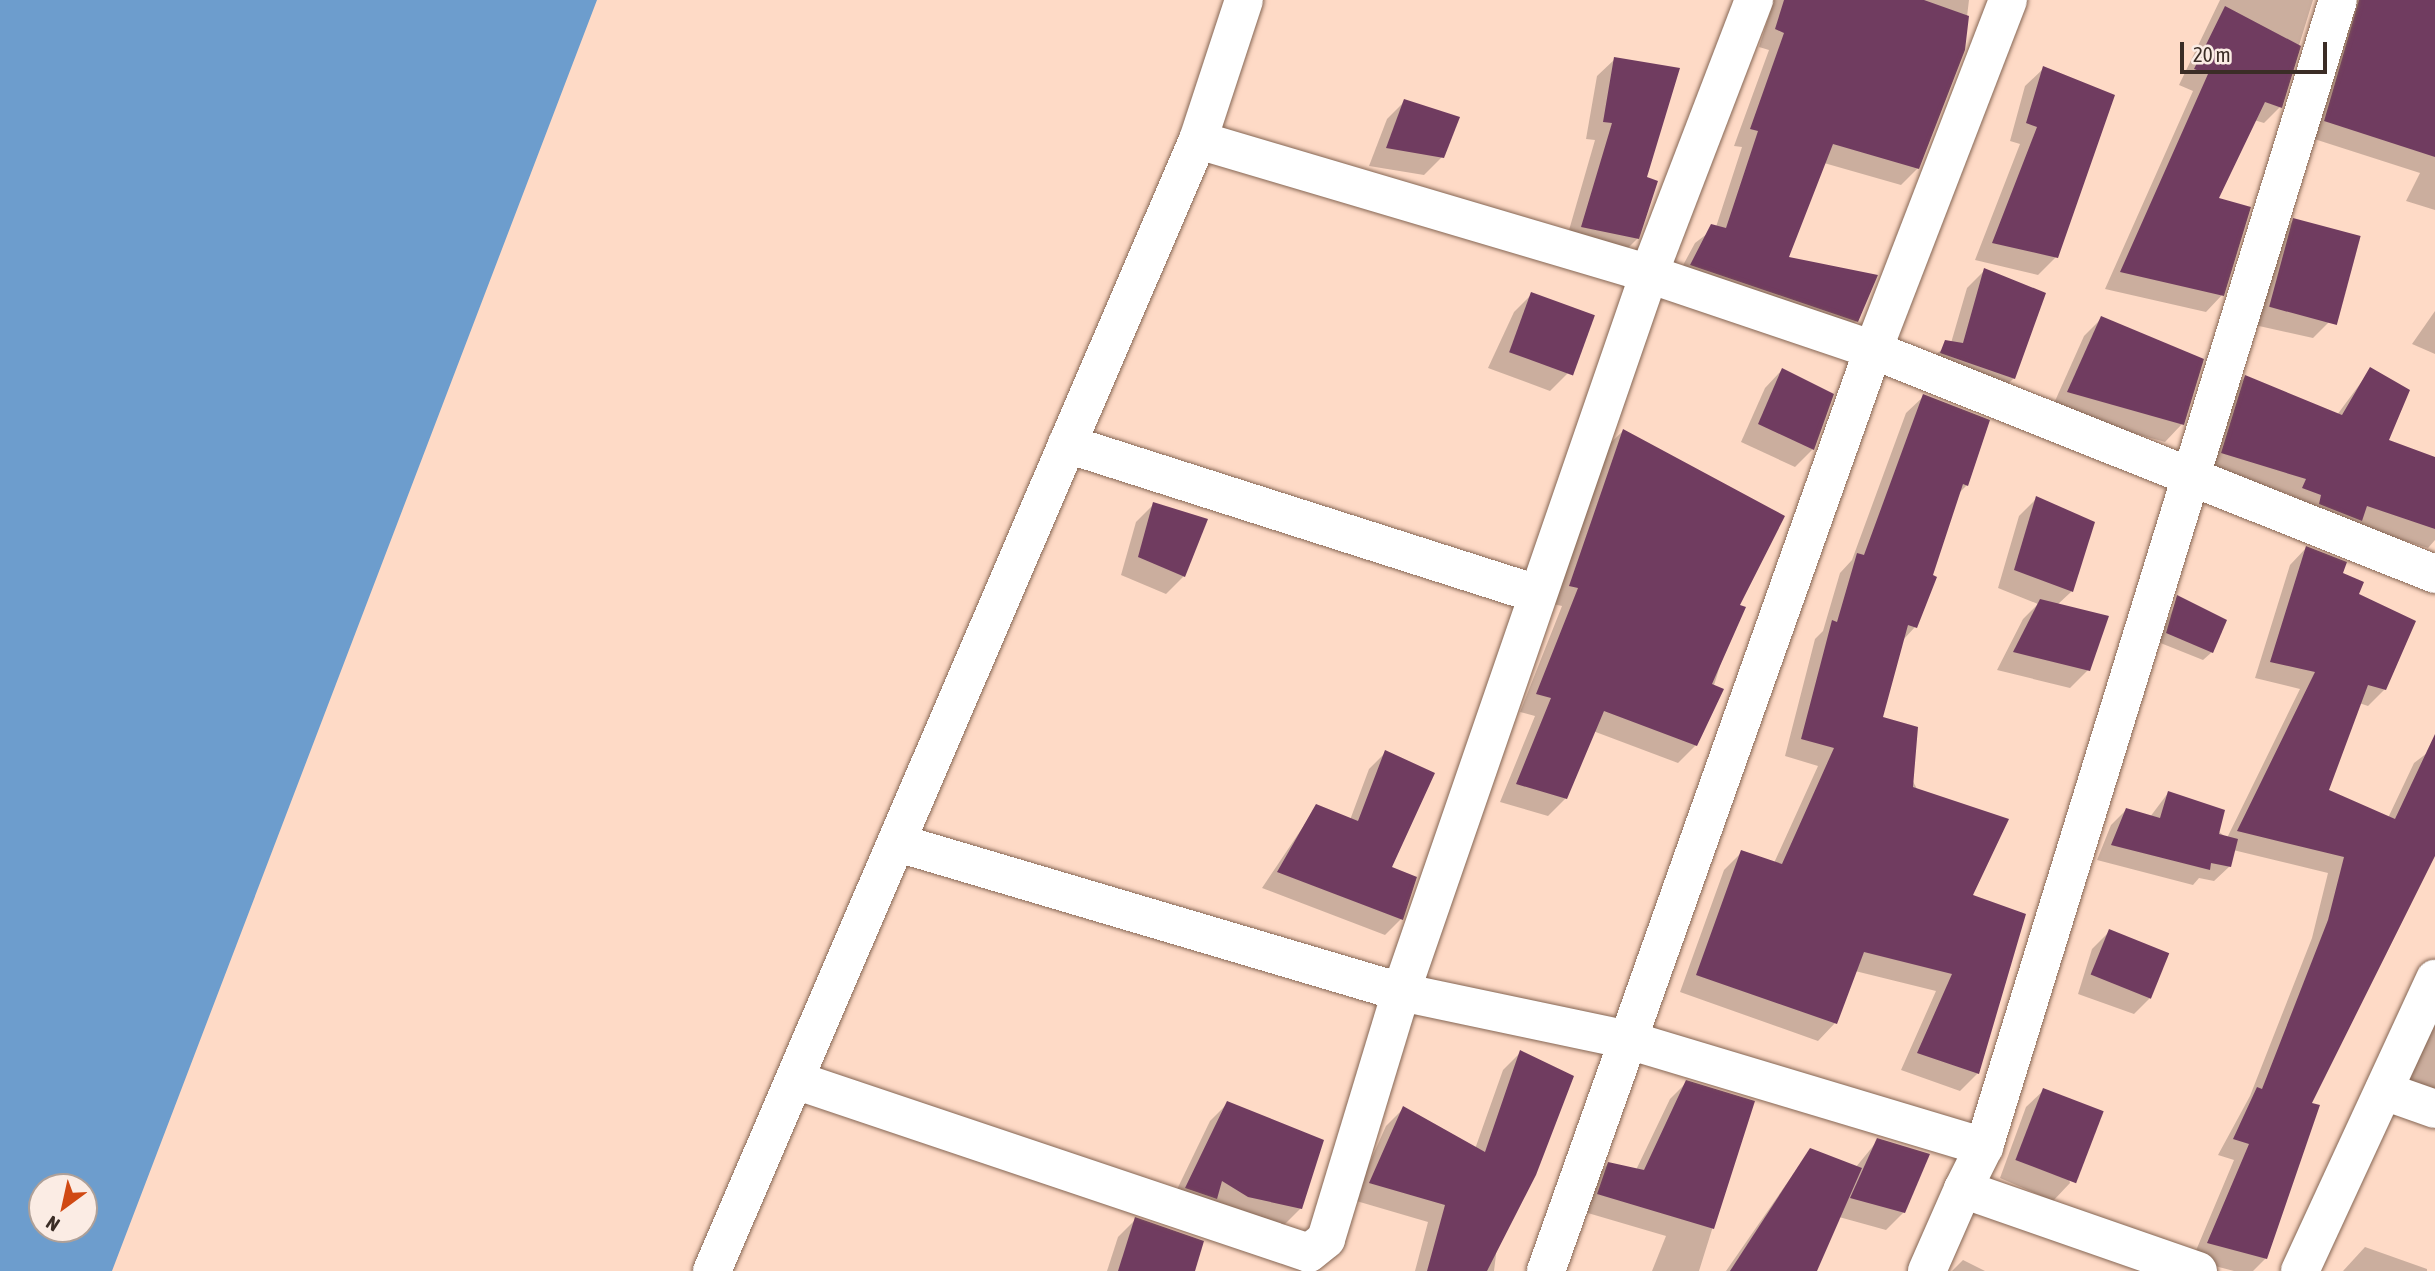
<!DOCTYPE html>
<html>
<head>
<meta charset="utf-8">
<style>
	body { margin:0 }
	#map { position:relative; width:2435px; height:1271px; overflow:hidden; background:#fedac6; font-family:"Asap Condensed",sans-serif }
	div>[style] { position:absolute }
	.water>* { inset:0; background:#6d9dcd }
	.shadow>* { inset:0; background:#0003 }
	.building>* { inset:0; background:#703c60; transform-origin:0 0 }
	.roads { filter:drop-shadow(0 0 2px #856654) drop-shadow(0 0 2px #856654) }
	.minor>* { height:38px; margin:-19px; padding:0 19px; transform-origin:19px; border-radius:19px; background:#fff }
	span { translate:-50% -50%; white-space:nowrap; text-align:center; line-height:1.15; -webkit-text-stroke:7px #fbece4; paint-order:stroke }
	.north { position:absolute; left:28px; top:1173px; width:70px; height:70px; box-sizing:border-box; background:#fbece4; border:2px solid #aea098; border-radius:50%; rotate:213deg; font-size:19px; font-weight:700; line-height:28px; text-align:center; color:#3b2d26 }
	.north::after { content:''; display:block; margin:auto; width:24px; height:32px; background:#d04913; clip-path:polygon(50% 0,100% 100%,50% 72%,0 100%) }
	.scale { position:absolute; left:2180px; top:42px; width:147px; height:32px; box-sizing:border-box; border:4px solid #3b2d26; border-top:0; padding-left:9px; font-size:21px; line-height:24px; white-space:nowrap; color:#3b2d26; -webkit-text-stroke:5px #fbece4; paint-order:stroke }
</style>
</head>
<body>
<div id="map">
	<div class="water">
		<div style="clip-path:polygon(evenodd,0 0,597px 0,112px 1271px,0 1271px,0 0,42px 1187px,84px 1187px,84px 1229px,42px 1229px,42px 1187px)"></div>
	</div>
	<div class="shadow">
		<div style="clip-path:polygon(1774px 0,1969px 0,1963px 50px,1918px 168px,1901px 185px,1824px 163px,1787px 258px,1857px 321px,1839px 338px,1674px 282px,1695px 243px,1716px 227px,1742px 147px,1734px 146px,1769px 50px,1759px 47px)"></div>
		<div style="clip-path:polygon(2220px 0,2313px 0,2280px 107px,2264px 123px,2254px 120px,2216px 200px,2222px 295px,2206px 312px,2105px 289px,2193px 91px,2179px 85px)"></div>
		<div style="clip-path:polygon(2335px 0,2435px 0,2435px 210px,2406px 201px,2420px 173px,2308px 137px)"></div>
		<div style="clip-path:polygon(1615px 59px,1645px 179px,1638px 238px,1620px 256px,1565px 244px,1595px 140px,1586px 139px,1597px 76px)"></div>
		<div style="clip-path:polygon(2043px 69px,2056px 257px,2038px 275px,1975px 260px,2020px 144px,2010px 141px,2025px 86px)"></div>
		<div style="clip-path:polygon(1405px 101px,1442px 157px,1424px 175px,1369px 166px,1387px 119px)"></div>
		<div style="clip-path:polygon(2294px 220px,2330px 321px,2313px 338px,2250px 324px,2276px 238px)"></div>
		<div style="clip-path:polygon(1985px 270px,2014px 378px,1996px 396px,1928px 360px,1951px 343px,1967px 288px)"></div>
		<div style="clip-path:polygon(1532px 294px,1568px 373px,1550px 391px,1488px 368px,1514px 312px)"></div>
		<div style="clip-path:polygon(2435px 311px,2435px 354px,2412px 344px)"></div>
		<div style="clip-path:polygon(2102px 318px,2182px 424px,2165px 442px,2051px 410px,2084px 336px)"></div>
		<div style="clip-path:polygon(2371px 369px,2386px 441px,2435px 459px,2435px 540px,2428px 548px,2287px 504px,2291px 495px,2206px 469px,2229px 394px,2245px 377px,2337px 415px)"></div>
		<div style="clip-path:polygon(1782px 370px,1813px 449px,1795px 467px,1741px 442px,1765px 388px)"></div>
		<div style="clip-path:polygon(1924px 396px,1967px 485px,1958px 494px,1915px 627px,1903px 640px,1881px 718px,1971px 896px,1978px 1073px,1960px 1091px,1901px 1070px,1936px 991px,1855px 971px,1835px 1023px,1818px 1041px,1680px 992px,1724px 870px,1742px 852px,1774px 863px,1818px 766px,1785px 756px,1815px 639px,1823px 631px,1840px 573px,1852px 560px,1906px 413px)"></div>
		<div style="clip-path:polygon(1623px 431px,1738px 606px,1696px 745px,1678px 763px,1593px 731px,1566px 798px,1548px 816px,1500px 802px,1535px 716px,1520px 712px,1562px 606px,1553px 604px,1605px 448px)"></div>
		<div style="clip-path:polygon(2037px 498px,2093px 523px,2071px 592px,2057px 605px,2088px 670px,2070px 688px,1997px 670px,2023px 619px,2038px 604px,1998px 588px,2019px 516px)"></div>
		<div style="clip-path:polygon(1154px 504px,1184px 576px,1166px 594px,1121px 575px,1136px 522px)"></div>
		<div style="clip-path:polygon(2306px 548px,2341px 573px,2357px 595px,2385px 689px,2368px 706px,2359px 703px,2327px 791px,2388px 818px,2414px 763px,2435px 747px,2435px 852px,2310px 1104px,2266px 1258px,2253px 1271px,2234px 1271px,2192px 1260px,2234px 1160px,2218px 1155px,2250px 1096px,2312px 938px,2328px 873px,2233px 850px,2230px 866px,2214px 881px,2199px 878px,2193px 885px,2097px 860px,2111px 825px,2126px 810px,2150px 817px,2168px 793px,2227px 838px,2300px 689px,2255px 678px,2290px 565px)"></div>
		<div style="clip-path:polygon(2178px 597px,2212px 652px,2203px 660px,2158px 642px)"></div>
		<div style="clip-path:polygon(1385px 753px,1390px 868px,1401px 919px,1385px 935px,1262px 888px,1317px 806px,1350px 820px,1369px 769px)"></div>
		<div style="clip-path:polygon(2110px 931px,2152px 996px,2134px 1014px,2078px 994px,2092px 949px)"></div>
		<div style="clip-path:polygon(2435px 1013px,2435px 1096px,2400px 1088px)"></div>
		<div style="clip-path:polygon(1521px 1052px,1494px 1271px,1415px 1271px,1428px 1222px,1353px 1200px,1386px 1126px,1403px 1109px,1475px 1149px,1503px 1070px)"></div>
		<div style="clip-path:polygon(1687px 1082px,1752px 1102px,1699px 1271px,1652px 1271px,1666px 1236px,1581px 1211px,1592px 1180px,1609px 1163px,1636px 1170px,1670px 1099px)"></div>
		<div style="clip-path:polygon(2044px 1090px,2070px 1183px,2053px 1201px,2000px 1178px,2026px 1107px)"></div>
		<div style="clip-path:polygon(1228px 1103px,1301px 1208px,1283px 1226px,1169px 1206px,1210px 1121px)"></div>
		<div style="clip-path:polygon(1878px 1140px,1904px 1212px,1886px 1230px,1839px 1217px,1815px 1271px,1726px 1271px,1810px 1150px,1856px 1167px)"></div>
		<div style="clip-path:polygon(1135px 1220px,1193px 1271px,1107px 1271px,1118px 1237px)"></div>
		<div style="clip-path:polygon(2365px 1247px,2427px 1269px,2427px 1271px,2343px 1271px)"></div>
		<div style="clip-path:polygon(1963px 1260px,1985px 1271px,1952px 1271px)"></div>
	</div>
	<div class="building">
		<div style="clip-path:polygon(1784px 0,1924px 0,1969px 16px,1965px 50px,1919px 169px,1833px 144px,1789px 257px,1878px 275px,1858px 322px,1690px 265px,1711px 224px,1726px 228px,1758px 131px,1750px 129px,1784px 33px,1775px 29px)"></div>
		<div style="clip-path:polygon(2359px 0,2435px 0,2435px 157px,2324px 121px)"></div>
		<div style="clip-path:polygon(2225px 6px,2301px 46px,2282px 108px,2265px 102px,2219px 198px,2251px 207px,2224px 296px,2120px 272px,2208px 74px,2194px 69px)"></div>
		<div style="clip-path:polygon(1614px 57px,1680px 68px,1647px 177px,1658px 181px,1639px 239px,1581px 227px,1612px 123px,1603px 122px)"></div>
		<div style="clip-path:polygon(2043px 66px,2115px 95px,2058px 258px,1992px 243px,2037px 127px,2026px 123px)"></div>
		<div style="clip-path:polygon(1404px 99px,1460px 117px,1444px 158px,1386px 148px)"></div>
		<div style="left:2293px;top:218px;width:70px;height:92px;rotate:15deg"></div>
		<div style="clip-path:polygon(1984px 268px,2046px 293px,2015px 379px,1940px 353px,1945px 340px,1963px 343px)"></div>
		<div style="left:1531px;top:292px;width:68px;height:64px;rotate:20deg"></div>
		<div style="clip-path:polygon(2101px 316px,2204px 359px,2184px 425px,2067px 392px)"></div>
		<div style="clip-path:polygon(2370px 367px,2410px 390px,2389px 440px,2435px 457px,2435px 529px,2367px 506px,2362px 521px,2319px 504px,2321px 495px,2302px 488px,2306px 479px,2221px 453px,2245px 375px,2342px 415px)"></div>
		<div style="clip-path:polygon(1782px 368px,1834px 394px,1814px 450px,1758px 424px)"></div>
		<div style="clip-path:polygon(1923px 394px,1990px 420px,1968px 486px,1963px 484px,1933px 575px,1937px 577px,1917px 628px,1908px 625px,1883px 717px,1918px 727px,1913px 787px,2009px 819px,1973px 895px,2026px 914px,1979px 1074px,1917px 1053px,1952px 974px,1864px 952px,1837px 1024px,1696px 975px,1741px 850px,1782px 864px,1834px 748px,1801px 739px,1832px 620px,1837px 622px,1857px 553px,1864px 555px)"></div>
		<div style="clip-path:polygon(1623px 429px,1785px 516px,1740px 605px,1746px 607px,1712px 684px,1724px 689px,1697px 746px,1604px 711px,1567px 799px,1516px 784px,1551px 698px,1536px 694px,1578px 588px,1569px 586px)"></div>
		<div style="clip-path:polygon(2036px 496px,2095px 522px,2073px 592px,2014px 570px)"></div>
		<div style="clip-path:polygon(1153px 502px,1208px 519px,1185px 577px,1138px 557px)"></div>
		<div style="clip-path:polygon(2306px 546px,2347px 562px,2343px 573px,2364px 582px,2359px 594px,2416px 621px,2386px 690px,2368px 685px,2329px 790px,2395px 819px,2435px 734px,2435px 856px,2312px 1103px,2320px 1105px,2267px 1259px,2207px 1243px,2249px 1144px,2233px 1139px,2257px 1087px,2262px 1089px,2328px 920px,2344px 857px,2237px 831px,2315px 672px,2270px 662px)"></div>
		<div style="clip-path:polygon(2177px 595px,2227px 620px,2213px 653px,2166px 633px)"></div>
		<div style="clip-path:polygon(2040px 599px,2109px 616px,2090px 671px,2013px 652px)"></div>
		<div style="clip-path:polygon(1385px 750px,1435px 773px,1392px 867px,1417px 877px,1403px 920px,1277px 872px,1316px 804px,1358px 821px)"></div>
		<div style="clip-path:polygon(2168px 791px,2225px 810px,2219px 834px,2238px 839px,2231px 867px,2211px 863px,2210px 870px,2111px 845px,2126px 808px,2160px 818px)"></div>
		<div style="left:2109px;top:929px;width:65px;height:49px;rotate:22deg"></div>
		<div style="clip-path:polygon(1520px 1050px,1574px 1076px,1536px 1175px,1487px 1271px,1427px 1271px,1445px 1205px,1369px 1183px,1403px 1106px,1485px 1152px)"></div>
		<div style="clip-path:polygon(1686px 1080px,1755px 1101px,1714px 1229px,1597px 1194px,1608px 1162px,1644px 1170px)"></div>
		<div style="left:2043px;top:1088px;width:65px;height:77px;rotate:21deg"></div>
		<div style="clip-path:polygon(1227px 1101px,1324px 1140px,1302px 1209px,1248px 1197px,1222px 1181px,1217px 1199px,1185px 1188px)"></div>
		<div style="clip-path:polygon(1877px 1138px,1930px 1154px,1905px 1213px,1850px 1198px)"></div>
		<div style="clip-path:polygon(1810px 1148px,1862px 1168px,1817px 1271px,1730px 1271px)"></div>
		<div style="clip-path:polygon(1135px 1217px,1204px 1241px,1195px 1271px,1118px 1271px)"></div>
	</div>
	<div class="roads">
		<div class="minor">
			<div style="left:1754px;top:0;width:293px;rotate:111deg"></div>
			<div style="left:1649px;top:274px;width:237px;rotate:18.7deg"></div>
			<div style="left:1873px;top:350px;width:605px;rotate:21.73deg"></div>
			<div style="left:1198px;top:140px;width:470px;rotate:16.5deg"></div>
			<div style="left:1649px;top:274px;width:760px;rotate:109.06deg"></div>
			<div style="left:1401px;top:992px;width:232px;rotate:11.9deg"></div>
			<div style="left:1628px;top:1040px;width:372px;rotate:16.7deg"></div>
			<div style="left:1067px;top:444px;width:492px;rotate:17.7deg"></div>
			<div style="left:795px;top:1080px;width:542px;rotate:18.6deg"></div>
			<div style="left:1309px;top:1253px;width:22px;rotate:-39deg"></div>
			<div style="left:1326px;top:1239px;width:258px;rotate:-73.1deg"></div>
			<div style="left:1401px;top:992px;width:525px;rotate:-163.5deg"></div>
			<div style="left:2384px;top:1091px;width:54px;rotate:19.4deg"></div>
			<div style="left:712px;top:1271px;width:1231px;rotate:-66.75deg"></div>
			<div style="left:1198px;top:140px;width:147px;rotate:-71.8deg"></div>
			<div style="left:1546px;top:1271px;width:977px;rotate:-70.45deg"></div>
			<div style="left:1873px;top:350px;width:375px;rotate:-68.9deg"></div>
			<div style="left:1927px;top:1271px;width:90px;rotate:-66.3deg"></div>
			<div style="left:2198px;top:1271px;width:249px;rotate:-160.8deg"></div>
			<div style="left:1963px;top:1189px;width:47px;rotate:-63.4deg"></div>
			<div style="left:1984px;top:1147px;width:1200px;rotate:-72.85deg"></div>
			<div style="left:2300px;top:1271px;width:322px;rotate:-65.2deg"></div>
		</div>
	</div>
	<div class="north">N</div>
	<div class="scale">20 m</div>
</div>
</body>
</html>
